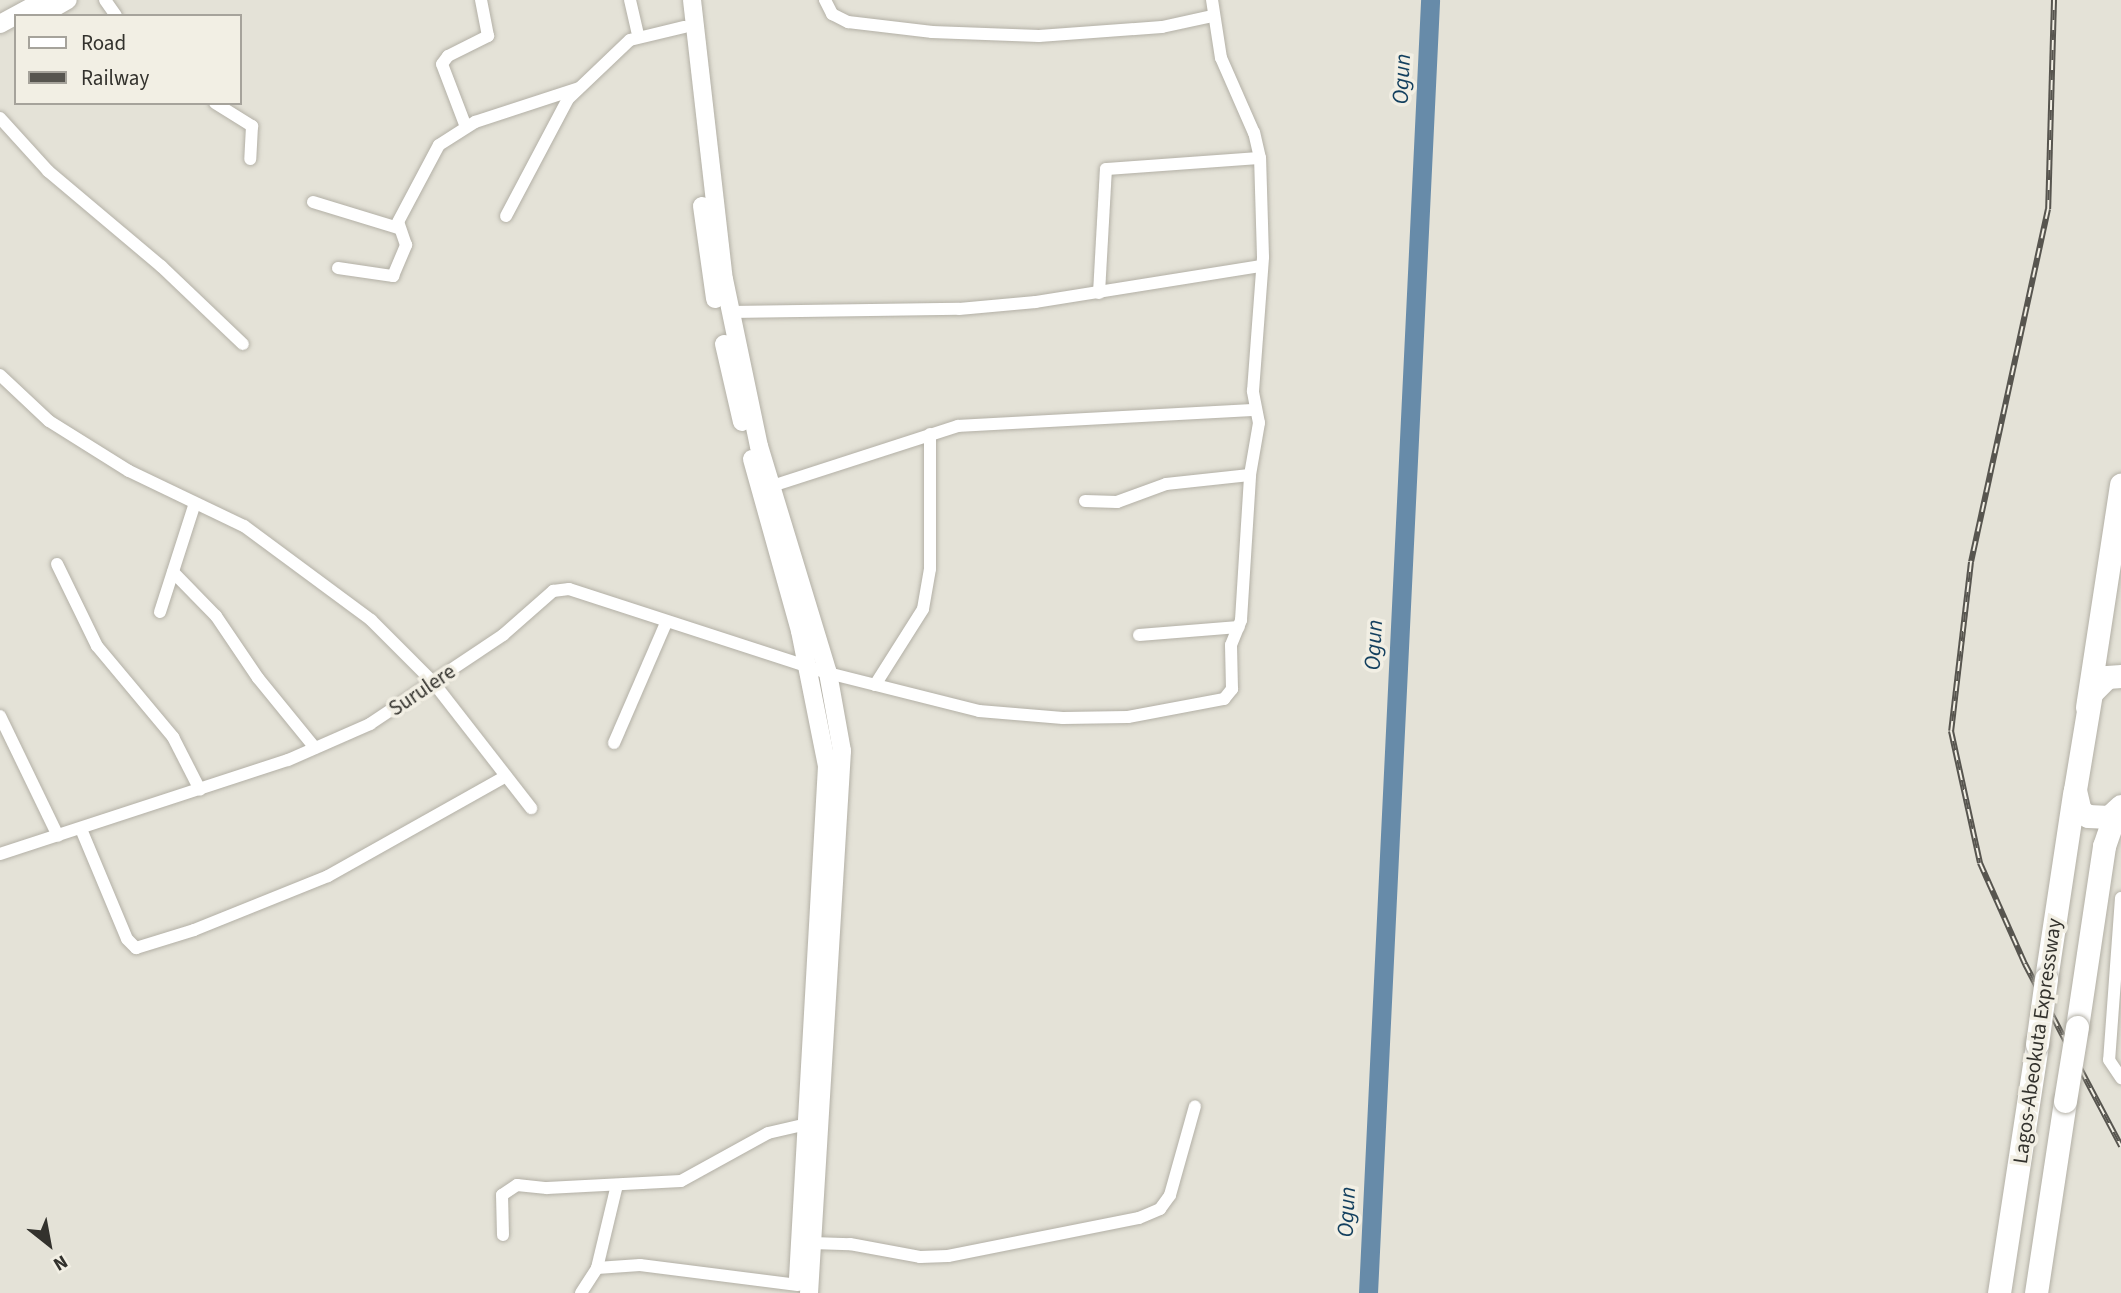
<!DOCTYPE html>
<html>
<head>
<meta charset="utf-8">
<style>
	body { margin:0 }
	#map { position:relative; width:2121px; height:1293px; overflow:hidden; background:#e4e2d7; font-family:"Source Sans 3",sans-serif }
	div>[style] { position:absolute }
	.river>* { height:19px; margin:-9.5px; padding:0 9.5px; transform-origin:9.5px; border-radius:9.5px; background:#678ba9 }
	.roads { filter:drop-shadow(0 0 2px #b3b0a6) drop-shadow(0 0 2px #b3b0a6) }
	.street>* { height:12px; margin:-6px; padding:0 6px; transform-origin:6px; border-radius:6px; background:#fff }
	.secondary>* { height:18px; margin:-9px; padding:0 9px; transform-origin:9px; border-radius:9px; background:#fff }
	.highway>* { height:23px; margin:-11.5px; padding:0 11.5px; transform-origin:11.5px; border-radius:11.5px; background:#fff }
	.rail>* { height:6px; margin-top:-3px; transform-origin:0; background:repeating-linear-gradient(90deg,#f2efe4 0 10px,#57554f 0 20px); box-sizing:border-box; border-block:2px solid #57554f }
	.bridges { filter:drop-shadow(0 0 2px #b3b0a6) drop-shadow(0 0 2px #b3b0a6) }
	.highway-bridge>* { height:23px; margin:-11.5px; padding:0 11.5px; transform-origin:11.5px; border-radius:11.5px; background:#fff }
	span { translate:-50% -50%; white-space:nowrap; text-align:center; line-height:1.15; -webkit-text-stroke:7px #f2efe4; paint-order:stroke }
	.street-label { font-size:21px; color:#33322d }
	.water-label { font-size:23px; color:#123f5e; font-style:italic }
	.legend { position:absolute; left:14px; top:14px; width:228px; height:91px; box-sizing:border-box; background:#f2efe4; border:2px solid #a6a39b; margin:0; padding:9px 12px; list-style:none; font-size:21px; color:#33322d }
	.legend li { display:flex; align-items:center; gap:14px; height:35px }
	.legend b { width:35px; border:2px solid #a6a39b }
	.north { position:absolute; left:14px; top:1209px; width:70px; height:70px; -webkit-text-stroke:5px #f2efe4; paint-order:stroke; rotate:149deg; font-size:19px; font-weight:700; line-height:28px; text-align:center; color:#33322d }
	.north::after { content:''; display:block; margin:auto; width:24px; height:32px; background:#33322d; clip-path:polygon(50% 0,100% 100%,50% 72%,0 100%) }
</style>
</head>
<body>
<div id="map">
	<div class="river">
		<div style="left:1368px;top:1293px;width:1294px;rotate:-87.25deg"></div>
	</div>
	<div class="roads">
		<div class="street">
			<div style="left:105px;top:0;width:19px;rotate:55deg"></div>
			<div style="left:630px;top:0;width:36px;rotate:77deg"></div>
			<div style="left:825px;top:0;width:16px;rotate:63deg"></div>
			<div style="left:832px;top:14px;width:18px;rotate:27deg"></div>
			<div style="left:848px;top:22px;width:85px;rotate:6.8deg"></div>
			<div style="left:932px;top:32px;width:107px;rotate:2.1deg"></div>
			<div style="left:1039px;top:36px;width:123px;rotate:-4.2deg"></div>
			<div style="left:1162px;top:27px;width:51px;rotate:-12.4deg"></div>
			<div style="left:215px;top:103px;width:44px;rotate:31.9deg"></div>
			<div style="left:252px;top:126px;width:33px;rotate:93deg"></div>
			<div style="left:0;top:118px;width:72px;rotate:47.8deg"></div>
			<div style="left:48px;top:171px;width:148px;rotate:40.1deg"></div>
			<div style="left:161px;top:266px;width:113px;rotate:43.6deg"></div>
			<div style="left:466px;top:127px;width:67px;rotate:-110.9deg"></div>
			<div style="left:442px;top:64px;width:10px;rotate:-53deg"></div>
			<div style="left:448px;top:56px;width:45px;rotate:-26.6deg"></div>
			<div style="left:488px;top:36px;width:37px;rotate:-101deg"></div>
			<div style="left:313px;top:202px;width:89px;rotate:17deg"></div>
			<div style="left:506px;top:216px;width:132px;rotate:-62.1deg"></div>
			<div style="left:568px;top:99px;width:86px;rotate:-43.6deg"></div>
			<div style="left:630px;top:40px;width:56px;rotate:-13.5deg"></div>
			<div style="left:338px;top:268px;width:56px;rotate:8.3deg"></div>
			<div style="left:393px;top:276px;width:34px;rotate:-67deg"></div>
			<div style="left:406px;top:245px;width:24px;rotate:-109deg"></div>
			<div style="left:398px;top:222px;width:87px;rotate:-62deg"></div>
			<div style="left:439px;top:145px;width:43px;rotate:-32.6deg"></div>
			<div style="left:475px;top:122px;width:109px;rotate:-18.1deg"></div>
			<div style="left:1099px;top:293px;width:124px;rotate:-86.8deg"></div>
			<div style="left:1106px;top:169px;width:154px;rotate:-4.1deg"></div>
			<div style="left:730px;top:312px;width:229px;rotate:-0.8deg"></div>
			<div style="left:959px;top:309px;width:77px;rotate:-5.2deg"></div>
			<div style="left:1036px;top:302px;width:227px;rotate:-9.1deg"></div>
			<div style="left:0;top:375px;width:67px;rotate:43.2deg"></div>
			<div style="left:49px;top:421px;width:94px;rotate:32deg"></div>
			<div style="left:129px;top:471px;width:127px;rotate:25.6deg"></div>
			<div style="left:244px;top:526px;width:158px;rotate:36.5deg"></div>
			<div style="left:371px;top:620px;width:88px;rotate:45deg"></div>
			<div style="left:433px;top:682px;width:160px;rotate:52.1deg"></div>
			<div style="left:772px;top:486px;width:195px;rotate:-17.9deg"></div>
			<div style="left:958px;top:426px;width:298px;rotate:-3.1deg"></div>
			<div style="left:1085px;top:501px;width:32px;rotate:2deg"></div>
			<div style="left:1117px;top:502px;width:52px;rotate:-20.2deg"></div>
			<div style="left:1166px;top:484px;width:84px;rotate:-6.1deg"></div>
			<div style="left:57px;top:564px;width:91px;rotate:64deg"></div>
			<div style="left:97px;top:646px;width:119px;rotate:50.1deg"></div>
			<div style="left:173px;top:737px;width:59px;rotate:63deg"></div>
			<div style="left:173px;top:572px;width:62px;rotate:45.7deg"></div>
			<div style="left:216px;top:616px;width:75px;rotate:55.9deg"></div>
			<div style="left:258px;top:678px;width:90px;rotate:50.8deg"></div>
			<div style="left:160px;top:612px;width:114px;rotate:-72.2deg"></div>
			<div style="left:1139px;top:635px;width:100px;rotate:-4.6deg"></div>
			<div style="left:875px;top:685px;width:90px;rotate:-57.7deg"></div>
			<div style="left:923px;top:609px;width:41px;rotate:-80.1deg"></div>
			<div style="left:930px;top:569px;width:135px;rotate:-90deg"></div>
			<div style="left:0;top:716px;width:133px;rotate:64.2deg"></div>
			<div style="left:614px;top:743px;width:131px;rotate:-66.6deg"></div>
			<div style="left:81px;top:829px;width:119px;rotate:67.3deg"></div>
			<div style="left:127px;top:939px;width:13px;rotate:45deg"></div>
			<div style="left:136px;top:948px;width:61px;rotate:-17.2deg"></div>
			<div style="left:194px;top:930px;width:144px;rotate:-21.9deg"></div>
			<div style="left:328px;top:876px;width:204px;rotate:-29.3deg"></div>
			<div style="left:0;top:854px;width:303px;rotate:-18.1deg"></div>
			<div style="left:288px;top:760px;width:90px;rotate:-23.7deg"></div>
			<div style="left:370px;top:724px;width:160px;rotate:-33.8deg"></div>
			<div style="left:503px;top:635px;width:67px;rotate:-41.3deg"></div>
			<div style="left:553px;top:591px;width:16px;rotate:-7deg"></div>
			<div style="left:569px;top:589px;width:272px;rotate:18deg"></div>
			<div style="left:828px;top:673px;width:156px;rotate:14.1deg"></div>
			<div style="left:979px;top:711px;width:84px;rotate:4.8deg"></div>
			<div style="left:1063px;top:718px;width:65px;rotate:-0.9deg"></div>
			<div style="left:1128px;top:717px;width:98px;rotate:-10.6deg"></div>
			<div style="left:1224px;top:699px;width:13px;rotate:-51deg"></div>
			<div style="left:1232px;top:689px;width:44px;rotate:-91.3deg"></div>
			<div style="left:1231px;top:645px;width:27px;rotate:-68deg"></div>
			<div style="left:1241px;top:620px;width:145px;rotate:-86.4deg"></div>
			<div style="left:1250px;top:475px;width:53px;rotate:-80.2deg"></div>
			<div style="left:1259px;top:423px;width:33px;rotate:-101deg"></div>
			<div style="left:1253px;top:391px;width:134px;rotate:-85.7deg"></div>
			<div style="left:1263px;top:257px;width:99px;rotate:-91.7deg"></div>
			<div style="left:1260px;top:158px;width:26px;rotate:-103deg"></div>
			<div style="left:1254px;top:133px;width:82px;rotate:-113.7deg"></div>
			<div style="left:1221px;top:58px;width:59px;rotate:-98.8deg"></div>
			<div style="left:2121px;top:898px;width:162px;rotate:94.2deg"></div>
			<div style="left:2109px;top:1060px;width:22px;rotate:56deg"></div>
			<div style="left:503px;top:1235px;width:40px;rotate:-91.4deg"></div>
			<div style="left:502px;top:1195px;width:18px;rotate:-34deg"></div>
			<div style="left:517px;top:1185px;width:30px;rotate:6deg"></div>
			<div style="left:547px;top:1188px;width:134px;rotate:-3deg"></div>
			<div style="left:681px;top:1181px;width:99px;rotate:-28.9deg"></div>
			<div style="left:768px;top:1133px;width:40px;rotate:-13deg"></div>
			<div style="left:812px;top:1243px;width:38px;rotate:2deg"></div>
			<div style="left:850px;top:1244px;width:71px;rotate:10.5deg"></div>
			<div style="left:920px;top:1257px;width:28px;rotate:-2deg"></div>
			<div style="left:948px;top:1256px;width:195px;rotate:-11.3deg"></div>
			<div style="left:1139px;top:1218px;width:23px;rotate:-23deg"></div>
			<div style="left:1160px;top:1209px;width:17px;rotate:-54deg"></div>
			<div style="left:1170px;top:1195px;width:92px;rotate:-74.3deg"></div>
			<div style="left:597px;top:1268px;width:43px;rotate:-4deg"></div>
			<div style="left:640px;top:1265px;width:159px;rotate:7.2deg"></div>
			<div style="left:581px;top:1293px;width:30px;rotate:-57deg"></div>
			<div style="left:597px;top:1268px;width:85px;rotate:-76.5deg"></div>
		</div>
		<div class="secondary">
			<div style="left:692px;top:0;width:281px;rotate:83.5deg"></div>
			<div style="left:724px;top:279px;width:171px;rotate:78.2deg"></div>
			<div style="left:759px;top:446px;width:237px;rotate:73.1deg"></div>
			<div style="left:828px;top:673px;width:79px;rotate:79.8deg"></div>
			<div style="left:842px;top:751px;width:543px;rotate:93.48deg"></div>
			<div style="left:40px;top:16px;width:32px;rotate:-30deg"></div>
			<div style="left:0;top:24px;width:50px;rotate:-28.6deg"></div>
			<div style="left:702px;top:206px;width:94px;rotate:82deg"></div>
			<div style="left:724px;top:344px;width:80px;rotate:77deg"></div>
			<div style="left:752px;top:459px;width:179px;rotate:74.4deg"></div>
			<div style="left:800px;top:631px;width:138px;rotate:78.7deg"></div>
			<div style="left:827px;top:766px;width:513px;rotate:93.24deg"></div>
		</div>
		<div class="highway">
			<div style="left:2121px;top:676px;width:14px;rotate:176deg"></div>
			<div style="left:2107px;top:677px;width:23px;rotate:135deg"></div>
			<div style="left:2091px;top:693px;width:98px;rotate:99.4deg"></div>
			<div style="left:2075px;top:790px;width:22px;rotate:77deg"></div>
			<div style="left:2080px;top:811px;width:9px;rotate:32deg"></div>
			<div style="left:2088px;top:816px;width:21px;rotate:3deg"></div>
			<div style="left:2109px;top:817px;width:16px;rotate:-43deg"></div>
			<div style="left:2087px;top:707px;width:225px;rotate:-81.3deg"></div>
			<div style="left:2046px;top:979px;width:188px;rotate:-81.4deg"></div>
			<div style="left:2077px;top:1027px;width:183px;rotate:-81.5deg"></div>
			<div style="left:2104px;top:846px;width:36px;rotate:-71deg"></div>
			<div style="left:1999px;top:1293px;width:252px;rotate:-81.3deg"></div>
			<div style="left:2036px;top:1293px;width:194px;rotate:-81.4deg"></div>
		</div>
	</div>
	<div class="rail">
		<div style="left:2054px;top:0;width:209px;rotate:91.6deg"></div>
		<div style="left:2048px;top:209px;width:361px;rotate:102.3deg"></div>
		<div style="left:1971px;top:562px;width:170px;rotate:96.7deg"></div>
		<div style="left:1951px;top:731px;width:135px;rotate:77.6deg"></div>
		<div style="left:1980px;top:863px;width:111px;rotate:66deg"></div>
		<div style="left:2025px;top:964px;width:206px;rotate:62.2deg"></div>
	</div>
	<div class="bridges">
		<div class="highway-bridge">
			<div style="left:2037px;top:1044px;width:66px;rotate:-82.1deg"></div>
			<div style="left:2065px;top:1101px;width:75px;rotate:-80.8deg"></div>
		</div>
	</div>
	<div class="street-label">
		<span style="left:422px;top:690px;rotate:-34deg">Surulere</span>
		<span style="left:2037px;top:1041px;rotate:-82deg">Lagos-Abeokuta Expressway</span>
	</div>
	<div class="water-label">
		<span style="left:1402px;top:79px;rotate:-87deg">Ogun</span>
		<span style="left:1374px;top:645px;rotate:-87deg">Ogun</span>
		<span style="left:1347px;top:1212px;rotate:-87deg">Ogun</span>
	</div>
	<ul class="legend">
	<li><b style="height:9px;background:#fff"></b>Road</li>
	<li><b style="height:9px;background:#57554f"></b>Railway</li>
	</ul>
	<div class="north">N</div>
</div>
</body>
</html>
